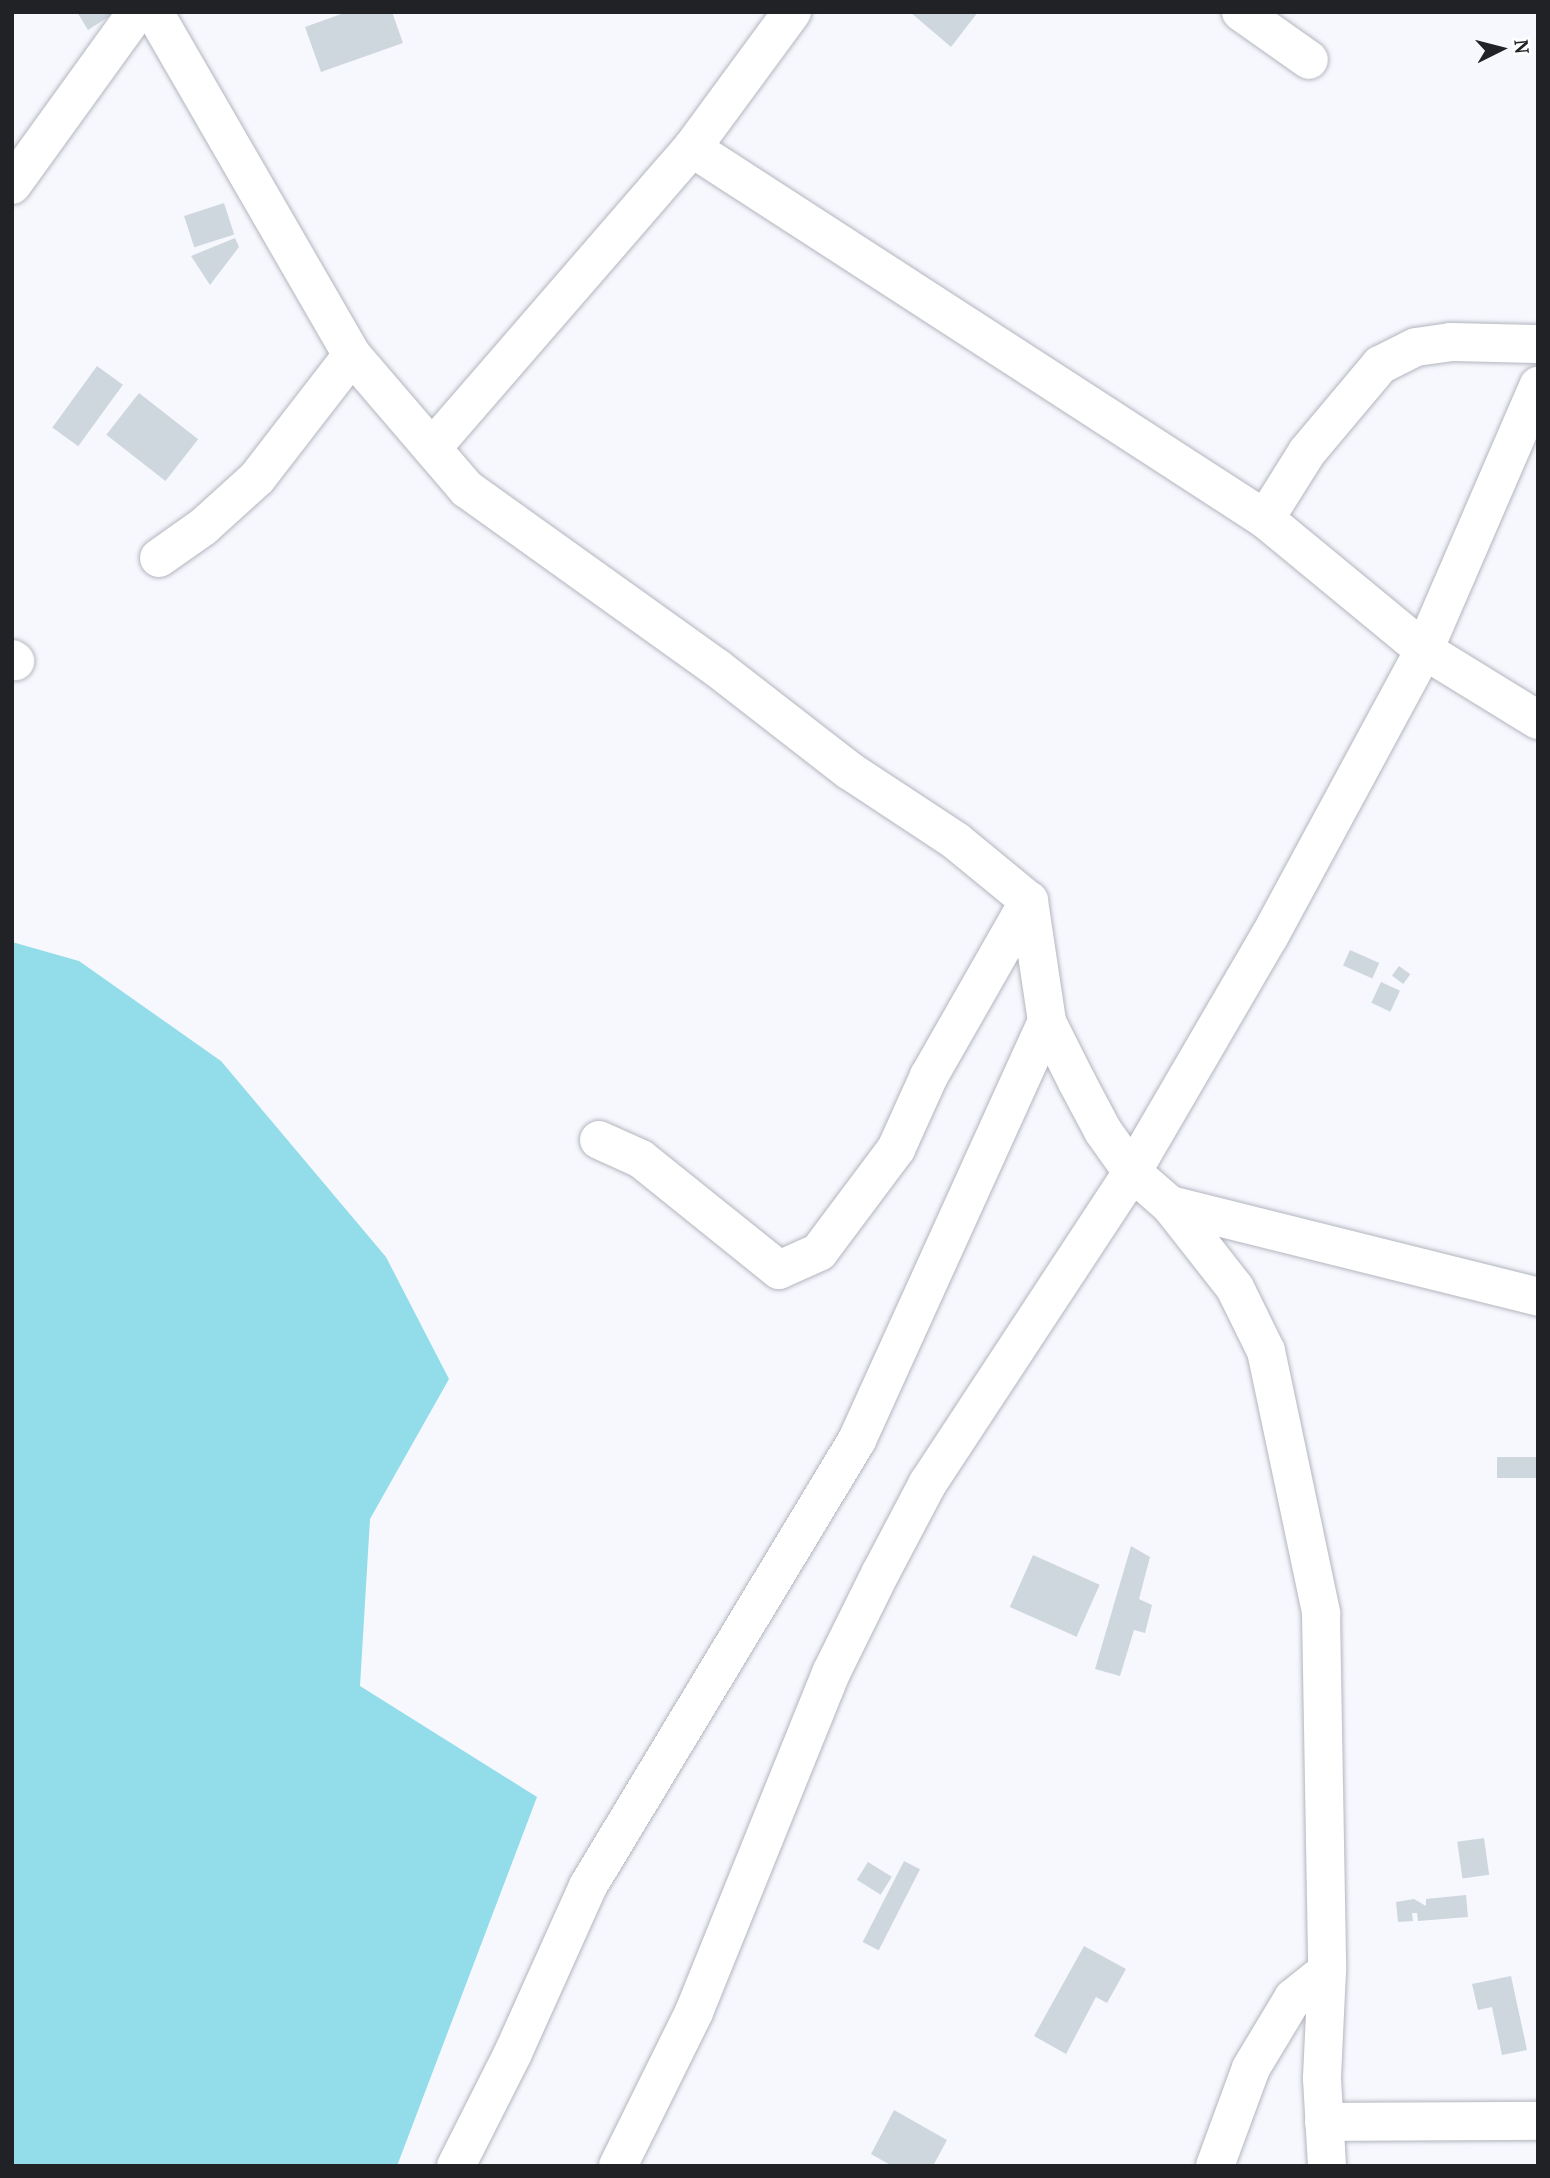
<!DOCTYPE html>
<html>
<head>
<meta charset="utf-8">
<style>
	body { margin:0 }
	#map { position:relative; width:1550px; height:2178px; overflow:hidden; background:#f7f8fe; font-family:"PT Serif",serif }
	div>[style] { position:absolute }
	.water>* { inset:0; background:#92dde9 }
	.building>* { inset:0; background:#ced7de; transform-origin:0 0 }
	.roads { filter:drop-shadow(0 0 2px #b3b5be) drop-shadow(0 0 2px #b3b5be) }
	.street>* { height:38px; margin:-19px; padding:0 19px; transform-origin:19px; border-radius:19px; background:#fff }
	span { translate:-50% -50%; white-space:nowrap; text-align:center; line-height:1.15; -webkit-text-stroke:5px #fff; paint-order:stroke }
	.frame { position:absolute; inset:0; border:14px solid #212225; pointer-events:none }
	.north { position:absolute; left:1466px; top:14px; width:70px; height:70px; -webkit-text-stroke:5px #fff; paint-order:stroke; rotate:84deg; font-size:19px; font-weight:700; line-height:28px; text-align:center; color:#212225 }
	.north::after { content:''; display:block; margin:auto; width:24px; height:32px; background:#212225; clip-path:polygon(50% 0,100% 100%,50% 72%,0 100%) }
</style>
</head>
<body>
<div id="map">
	<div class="water">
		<div style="clip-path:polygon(12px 942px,79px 961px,221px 1061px,386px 1257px,449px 1379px,370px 1519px,360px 1686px,537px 1797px,397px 2166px,12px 2166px)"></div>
	</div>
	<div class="building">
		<div style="clip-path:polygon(77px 12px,116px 12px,88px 30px)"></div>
		<div style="clip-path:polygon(347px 12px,392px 12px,403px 43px,321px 72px,305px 27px)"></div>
		<div style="clip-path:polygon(910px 12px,978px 12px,951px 47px)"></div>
		<div style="left:224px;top:203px;width:33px;height:42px;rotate:72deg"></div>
		<div style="clip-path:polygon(235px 238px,239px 247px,210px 285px,191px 256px)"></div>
		<div style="left:97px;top:366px;width:32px;height:76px;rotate:36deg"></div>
		<div style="left:139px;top:393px;width:75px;height:53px;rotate:38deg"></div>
		<div style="left:1350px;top:950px;width:32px;height:17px;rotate:24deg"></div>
		<div style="left:1399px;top:966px;width:14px;height:12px;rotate:36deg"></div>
		<div style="left:1381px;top:982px;width:21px;height:23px;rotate:25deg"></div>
		<div style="left:1538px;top:1457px;width:21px;height:41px;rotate:90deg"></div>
		<div style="clip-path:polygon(1131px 1546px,1150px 1557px,1139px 1599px,1152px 1605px,1145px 1633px,1134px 1630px,1120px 1676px,1095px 1669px)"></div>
		<div style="left:1033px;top:1555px;width:73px;height:57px;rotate:24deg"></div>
		<div style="left:1484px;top:1838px;width:37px;height:27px;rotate:82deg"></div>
		<div style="left:904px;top:1861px;width:18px;height:91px;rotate:27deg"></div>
		<div style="left:868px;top:1862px;width:28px;height:21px;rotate:32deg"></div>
		<div style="clip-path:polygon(1466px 1895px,1468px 1917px,1418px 1921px,1417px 1913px,1412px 1913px,1413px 1921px,1398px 1922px,1396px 1902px,1414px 1899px,1426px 1906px,1426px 1899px)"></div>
		<div style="clip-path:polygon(1084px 1946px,1126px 1969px,1107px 2003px,1096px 1997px,1066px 2054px,1034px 2036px)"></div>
		<div style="clip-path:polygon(1511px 1976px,1527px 2050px,1502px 2055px,1492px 2007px,1478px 2010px,1472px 1984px)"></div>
		<div style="clip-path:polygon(894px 2110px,947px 2140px,933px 2166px,892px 2166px,871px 2154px)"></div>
	</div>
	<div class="roads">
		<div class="street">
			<div style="left:154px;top:12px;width:396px;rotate:60deg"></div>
			<div style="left:352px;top:355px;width:177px;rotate:49.4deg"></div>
			<div style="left:467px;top:489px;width:307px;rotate:35.6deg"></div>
			<div style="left:717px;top:668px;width:168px;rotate:37.8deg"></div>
			<div style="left:850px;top:771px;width:127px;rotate:33.4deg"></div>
			<div style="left:956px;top:841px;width:94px;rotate:39.4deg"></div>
			<div style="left:1029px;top:901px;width:122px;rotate:81.5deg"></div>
			<div style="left:1047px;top:1022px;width:67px;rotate:63.4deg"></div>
			<div style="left:1077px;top:1082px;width:55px;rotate:62deg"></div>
			<div style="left:1103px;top:1131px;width:50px;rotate:54.7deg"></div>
			<div style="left:1132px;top:1172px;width:50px;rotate:41deg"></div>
			<div style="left:1170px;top:1205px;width:105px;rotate:51.9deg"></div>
			<div style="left:1235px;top:1288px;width:70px;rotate:63.8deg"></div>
			<div style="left:1266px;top:1351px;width:268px;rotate:78.1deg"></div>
			<div style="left:1321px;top:1613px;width:358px;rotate:89deg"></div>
			<div style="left:1327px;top:1971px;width:108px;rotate:92.7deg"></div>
			<div style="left:1322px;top:2079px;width:87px;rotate:86.7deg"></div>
			<div style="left:1241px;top:12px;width:83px;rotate:35.2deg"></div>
			<div style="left:692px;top:148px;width:683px;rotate:32.92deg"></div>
			<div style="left:1265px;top:519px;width:206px;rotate:39.5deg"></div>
			<div style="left:1424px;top:650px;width:134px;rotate:31.6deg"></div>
			<div style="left:12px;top:185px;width:213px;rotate:-54.2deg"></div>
			<div style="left:432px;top:448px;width:397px;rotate:-49.1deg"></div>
			<div style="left:692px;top:148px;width:169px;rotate:-53.7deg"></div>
			<div style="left:1265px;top:519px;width:79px;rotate:-57.9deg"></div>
			<div style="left:1307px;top:452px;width:114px;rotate:-50deg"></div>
			<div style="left:1380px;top:365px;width:40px;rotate:-26.6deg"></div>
			<div style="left:1416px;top:347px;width:35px;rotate:-8deg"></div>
			<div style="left:1451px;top:342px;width:87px;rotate:1.3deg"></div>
			<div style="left:159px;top:558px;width:54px;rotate:-35.2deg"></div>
			<div style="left:203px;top:527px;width:73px;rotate:-42.2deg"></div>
			<div style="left:257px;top:478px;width:155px;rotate:-52.3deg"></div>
			<div style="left:12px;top:659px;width:4px;rotate:34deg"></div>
			<div style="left:599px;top:1140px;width:46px;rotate:24.3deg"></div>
			<div style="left:641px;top:1159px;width:177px;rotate:38.8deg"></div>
			<div style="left:779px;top:1270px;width:44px;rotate:-24.2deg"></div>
			<div style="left:819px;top:1252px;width:129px;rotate:-53.2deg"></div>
			<div style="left:896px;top:1149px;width:80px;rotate:-65.7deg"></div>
			<div style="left:929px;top:1076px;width:202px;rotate:-60.3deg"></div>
			<div style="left:1170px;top:1205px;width:379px;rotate:14deg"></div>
			<div style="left:1324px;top:2122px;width:214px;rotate:-0.3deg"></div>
			<div style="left:456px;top:2166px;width:127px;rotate:-63.2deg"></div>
			<div style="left:513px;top:2053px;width:183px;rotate:-65.8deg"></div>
			<div style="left:588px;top:1886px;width:521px;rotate:-58.9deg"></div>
			<div style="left:857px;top:1440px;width:459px;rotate:-65.6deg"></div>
			<div style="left:618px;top:2166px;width:172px;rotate:-63.7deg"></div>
			<div style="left:694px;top:2012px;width:366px;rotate:-68deg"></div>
			<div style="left:831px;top:1673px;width:113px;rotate:-63.7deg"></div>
			<div style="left:881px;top:1572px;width:101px;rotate:-62.2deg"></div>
			<div style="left:928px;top:1483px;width:372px;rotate:-56.7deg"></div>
			<div style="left:1132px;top:1172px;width:272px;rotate:-59.8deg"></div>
			<div style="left:1269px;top:937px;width:326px;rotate:-61.6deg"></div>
			<div style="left:1424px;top:650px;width:288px;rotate:-66.6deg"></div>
			<div style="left:1215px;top:2166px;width:104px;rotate:-69.8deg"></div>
			<div style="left:1251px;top:2068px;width:82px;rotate:-59deg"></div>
			<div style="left:1293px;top:1998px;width:43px;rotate:-38.5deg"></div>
		</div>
	</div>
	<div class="frame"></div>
	<div class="north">N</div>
</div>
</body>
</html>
